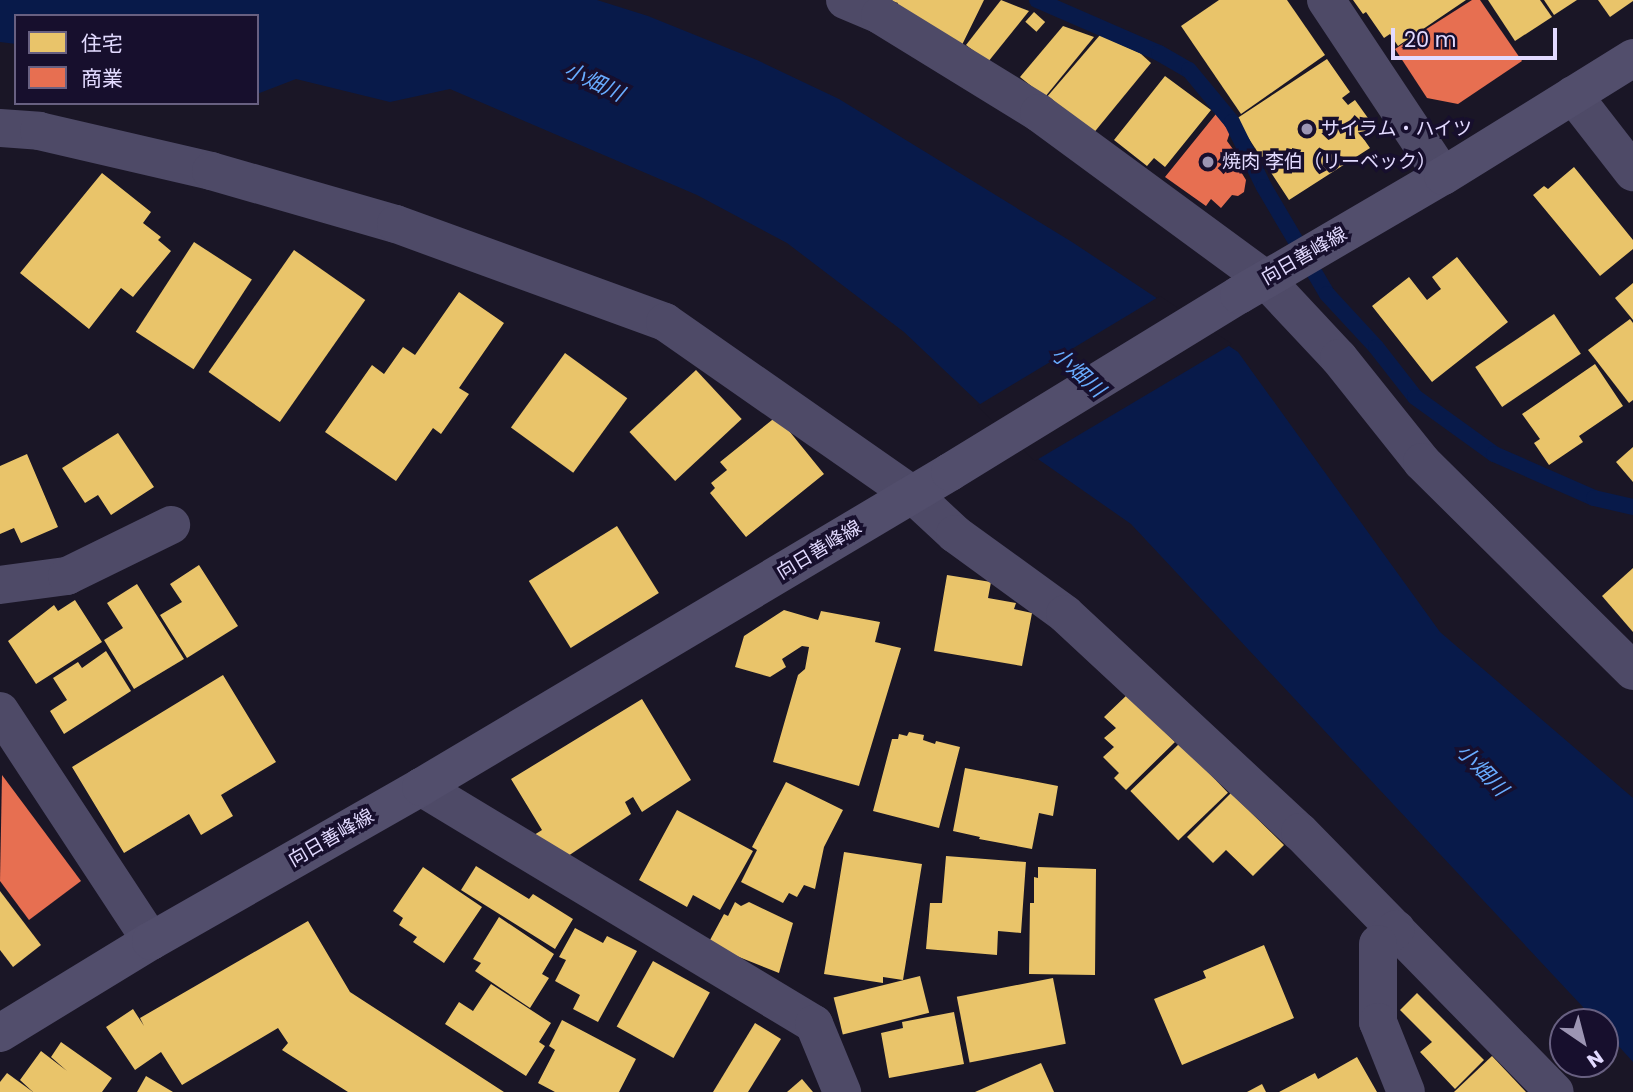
<!DOCTYPE html>
<html>
<head>
<meta charset="utf-8">
<style>
	body { margin:0 }
	#map { position:relative; width:1633px; height:1092px; overflow:hidden; background:#1a1626; font-family:Poppins,"Noto Sans JP",sans-serif }
	div>[style] { position:absolute }
	.water>* { inset:0; background:#081a4a }
	.pier>* { inset:0; background:#1a1626 }
	.homes>* { inset:0; background:#e9c46a; transform-origin:0 0 }
	.shops>* { inset:0; background:#e76f51 }
	.stream>* { height:16px; margin:-8px; padding:0 8px; transform-origin:8px; border-radius:8px; background:#081a4a }
	.street>* { height:38px; margin:-19px; padding:0 19px; transform-origin:19px; border-radius:19px; background:#4e4a67 }
	.secondary>* { height:38px; margin:-19px; padding:0 19px; transform-origin:19px; border-radius:19px; background:#524e6c }
	.dots>* { width:19px; height:19px; translate:-50% -50%; box-sizing:border-box; border:4px solid #170f2d; border-radius:50% }
	span { translate:-50% -50%; white-space:nowrap; text-align:center; line-height:1.15; -webkit-text-stroke:7px #170f2d; paint-order:stroke }
	.poi-label { font-size:19px; color:#e2daff }
	.left { translate:0 -50%; text-align:left }
	.street-label { font-size:19px; color:#e2daff }
	.water-label { font-size:21px; color:#68acff; font-style:italic }
	.legend { position:absolute; left:14px; top:14px; width:245px; height:91px; box-sizing:border-box; background:#170f2d; border:2px solid #686081; margin:0; padding:9px 12px; list-style:none; font-size:21px; color:#e2daff }
	.legend li { display:flex; align-items:center; gap:14px; height:35px }
	.legend b { width:35px; border:2px solid #686081 }
	.north { position:absolute; left:1549px; top:1008px; width:70px; height:70px; box-sizing:border-box; background:#170f2d; border:2px solid #686081; border-radius:50%; rotate:145deg; font-size:19px; font-weight:700; line-height:28px; text-align:center; color:#e2daff }
	.north::after { content:''; display:block; margin:auto; width:24px; height:32px; background:#9c95b3; clip-path:polygon(50% 0,100% 100%,50% 72%,0 100%) }
	.scale { position:absolute; left:1391px; top:28px; width:166px; height:32px; box-sizing:border-box; border:4px solid #e2daff; border-top:0; padding-left:9px; font-size:21px; line-height:24px; white-space:nowrap; color:#e2daff; -webkit-text-stroke:5px #170f2d; paint-order:stroke }
</style>
</head>
<body>
<div id="map">
	<div class="water">
		<div style="clip-path:polygon(0 0,597px 0,648px 16px,757px 60px,839px 99px,1072px 242px,1238px 352px,1440px 632px,1633px 798px,1633px 1062px,1605px 1031px,1605px 1022px,1597px 1022px,1131px 524px,1038px 459px,904px 332px,787px 243px,697px 195px,450px 89px,390px 102px,296px 79px,257px 94px,257px 16px,16px 16px,16px 44px,0 42px)"></div>
	</div>
	<div class="pier">
		<div style="clip-path:polygon(1160px 296px,1232px 344px,1035px 461px,977px 406px)"></div>
	</div>
	<div class="homes">
		<div style="clip-path:polygon(889px 0,984px 0,960px 49px,893px 14px,898px 3px)"></div>
		<div style="clip-path:polygon(1001px 0,1029px 11px,988px 62px,966px 45px)"></div>
		<div style="clip-path:polygon(1219px 0,1287px 0,1325px 55px,1241px 114px,1181px 26px)"></div>
		<div style="clip-path:polygon(1353px 0,1466px 0,1398px 46px,1390px 34px,1384px 38px,1366px 12px,1363px 14px)"></div>
		<div style="clip-path:polygon(1488px 0,1540px 0,1552px 17px,1515px 41px)"></div>
		<div style="clip-path:polygon(1544px 0,1577px 0,1554px 15px)"></div>
		<div style="clip-path:polygon(1598px 0,1633px 0,1633px 1px,1610px 17px)"></div>
		<div style="left:1034px;top:12px;width:15px;height:13px;rotate:42deg"></div>
		<div style="clip-path:polygon(1063px 26px,1094px 37px,1045px 97px,1020px 77px)"></div>
		<div style="clip-path:polygon(1100px 35px,1140px 53px,1151px 63px,1092px 135px,1046px 98px)"></div>
		<div style="clip-path:polygon(1327px 59px,1350px 92px,1342px 98px,1348px 105px,1355px 100px,1373px 125px,1371px 132px,1363px 138px,1370px 148px,1289px 200px,1236px 119px)"></div>
		<div style="clip-path:polygon(1165px 76px,1211px 110px,1165px 167px,1154px 158px,1147px 166px,1114px 140px)"></div>
		<div style="clip-path:polygon(1574px 167px,1633px 240px,1633px 249px,1600px 276px,1533px 195px,1544px 186px,1548px 189px)"></div>
		<div style="clip-path:polygon(102px 173px,151px 212px,143px 223px,161px 237px,158px 240px,171px 251px,133px 297px,121px 288px,89px 329px,20px 273px)"></div>
		<div style="left:194px;top:242px;width:69px;height:107px;rotate:33deg"></div>
		<div style="left:294px;top:250px;width:87px;height:149px;rotate:35deg"></div>
		<div style="clip-path:polygon(1457px 257px,1508px 322px,1432px 382px,1372px 306px,1409px 277px,1427px 300px,1441px 289px,1432px 277px)"></div>
		<div style="clip-path:polygon(1633px 283px,1633px 320px,1615px 298px)"></div>
		<div style="clip-path:polygon(459px 292px,504px 323px,459px 388px,469px 394px,441px 434px,433px 428px,396px 481px,325px 432px,372px 365px,384px 374px,403px 347px,415px 355px)"></div>
		<div style="left:1554px;top:314px;width:48px;height:95px;rotate:56deg"></div>
		<div style="clip-path:polygon(1630px 319px,1633px 323px,1633px 400px,1629px 403px,1588px 350px)"></div>
		<div style="left:565px;top:353px;width:77px;height:92px;rotate:36deg"></div>
		<div style="clip-path:polygon(1595px 364px,1623px 406px,1579px 436px,1583px 442px,1549px 465px,1534px 443px,1540px 439px,1522px 414px)"></div>
		<div style="left:696px;top:370px;width:67px;height:91px;rotate:47deg"></div>
		<div style="clip-path:polygon(777px 416px,824px 474px,746px 537px,710px 493px,715px 488px,711px 483px,727px 470px,720px 462px)"></div>
		<div style="clip-path:polygon(118px 433px,154px 487px,111px 515px,98px 495px,85px 503px,62px 468px)"></div>
		<div style="clip-path:polygon(1633px 447px,1633px 482px,1616px 462px)"></div>
		<div style="clip-path:polygon(27px 454px,58px 527px,21px 543px,14px 528px,0 534px,0 466px)"></div>
		<div style="left:617px;top:526px;width:79px;height:104px;rotate:58deg"></div>
		<div style="clip-path:polygon(199px 565px,238px 626px,187px 658px,160px 615px,182px 602px,170px 584px)"></div>
		<div style="clip-path:polygon(1633px 568px,1633px 632px,1602px 596px)"></div>
		<div style="clip-path:polygon(947px 575px,991px 582px,988px 598px,1016px 603px,1014px 609px,1032px 613px,1022px 666px,934px 651px)"></div>
		<div style="clip-path:polygon(137px 584px,184px 659px,134px 689px,104px 640px,123px 628px,107px 603px)"></div>
		<div style="clip-path:polygon(75px 600px,102px 642px,36px 684px,8px 641px,54px 605px,58px 611px)"></div>
		<div style="clip-path:polygon(784px 610px,818px 620px,821px 611px,880px 622px,875px 642px,901px 648px,859px 786px,773px 762px,798px 675px,805px 669px,809px 647px,802px 646px,782px 659px,786px 667px,770px 677px,735px 667px,744px 636px)"></div>
		<div style="clip-path:polygon(106px 651px,131px 691px,64px 734px,50px 711px,67px 700px,53px 678px,78px 662px,82px 668px)"></div>
		<div style="clip-path:polygon(223px 675px,276px 762px,221px 795px,233px 816px,201px 835px,189px 814px,124px 853px,72px 767px)"></div>
		<div style="clip-path:polygon(1128px 694px,1175px 742px,1126px 790px,1114px 778px,1119px 773px,1103px 757px,1114px 747px,1104px 738px,1116px 728px,1104px 717px)"></div>
		<div style="clip-path:polygon(642px 699px,691px 780px,642px 812px,633px 797px,625px 802px,631px 814px,559px 862px,534px 835px,542px 830px,511px 779px)"></div>
		<div style="clip-path:polygon(909px 732px,924px 735px,923px 740px,935px 744px,936px 741px,960px 747px,939px 828px,873px 811px,892px 739px,898px 739px,899px 734px,907px 736px)"></div>
		<div style="left:1180px;top:743px;width:69px;height:69px;rotate:46deg"></div>
		<div style="clip-path:polygon(965px 768px,1058px 786px,1053px 816px,1039px 813px,1032px 849px,979px 839px,980px 837px,953px 831px)"></div>
		<div style="clip-path:polygon(786px 782px,843px 810px,824px 847px,815px 889px,804px 885px,797px 897px,789px 893px,783px 903px,741px 882px,757px 850px,752px 847px)"></div>
		<div style="clip-path:polygon(1231px 793px,1284px 845px,1253px 876px,1226px 850px,1213px 863px,1187px 837px)"></div>
		<div style="clip-path:polygon(677px 810px,753px 851px,720px 910px,693px 895px,687px 907px,639px 880px)"></div>
		<div style="clip-path:polygon(844px 852px,922px 864px,903px 980px,883px 977px,883px 983px,824px 974px)"></div>
		<div style="clip-path:polygon(946px 856px,1026px 862px,1021px 933px,998px 931px,997px 955px,926px 949px,930px 903px,942px 903px)"></div>
		<div style="clip-path:polygon(476px 866px,529px 899px,533px 894px,573px 919px,555px 949px,461px 890px)"></div>
		<div style="clip-path:polygon(423px 867px,482px 907px,444px 963px,413px 942px,417px 937px,399px 925px,403px 918px,393px 911px)"></div>
		<div style="clip-path:polygon(1038px 867px,1096px 869px,1095px 975px,1029px 974px,1030px 903px,1034px 903px,1034px 877px,1038px 878px)"></div>
		<div style="clip-path:polygon(0 891px,41px 945px,13px 967px,0 950px)"></div>
		<div style="clip-path:polygon(735px 902px,741px 906px,749px 902px,793px 923px,779px 973px,714px 947px,710px 940px,724px 914px,728px 916px)"></div>
		<div style="clip-path:polygon(499px 917px,554px 954px,542px 974px,549px 978px,530px 1008px,475px 971px,481px 963px,473px 959px)"></div>
		<div style="clip-path:polygon(308px 921px,350px 992px,504px 1092px,348px 1092px,282px 1050px,288px 1043px,278px 1028px,182px 1085px,161px 1052px,135px 1070px,106px 1027px,133px 1009px,144px 1026px,140px 1018px)"></div>
		<div style="clip-path:polygon(575px 928px,603px 943px,607px 936px,637px 951px,598px 1022px,573px 1009px,580px 995px,555px 981px,566px 960px,559px 957px)"></div>
		<div style="clip-path:polygon(1264px 945px,1294px 1018px,1182px 1065px,1154px 999px,1206px 978px,1203px 971px)"></div>
		<div style="left:653px;top:961px;width:65px;height:75px;rotate:29deg"></div>
		<div style="left:920px;top:976px;width:38px;height:89px;rotate:76deg"></div>
		<div style="left:1053px;top:978px;width:67px;height:98px;rotate:79deg"></div>
		<div style="clip-path:polygon(491px 984px,551px 1023px,539px 1042px,545px 1046px,526px 1076px,445px 1024px,459px 1002px,473px 1011px)"></div>
		<div style="clip-path:polygon(1417px 993px,1484px 1060px,1455px 1089px,1420px 1052px,1432px 1042px,1400px 1010px)"></div>
		<div style="clip-path:polygon(954px 1012px,964px 1064px,889px 1078px,881px 1033px,903px 1028px,902px 1022px)"></div>
		<div style="clip-path:polygon(562px 1020px,636px 1059px,619px 1092px,555px 1092px,538px 1083px,555px 1050px,549px 1046px)"></div>
		<div style="clip-path:polygon(755px 1023px,781px 1039px,748px 1092px,713px 1092px)"></div>
		<div style="clip-path:polygon(61px 1042px,112px 1078px,102px 1092px,33px 1092px,20px 1080px,41px 1051px,67px 1071px,51px 1057px)"></div>
		<div style="clip-path:polygon(1492px 1056px,1526px 1092px,1454px 1092px)"></div>
		<div style="clip-path:polygon(1357px 1057px,1377px 1092px,1279px 1092px,1315px 1073px,1318px 1079px)"></div>
		<div style="clip-path:polygon(1041px 1063px,1054px 1092px,975px 1092px)"></div>
		<div style="clip-path:polygon(7px 1073px,33px 1092px,0 1092px,0 1082px)"></div>
		<div style="clip-path:polygon(146px 1076px,173px 1092px,137px 1092px)"></div>
		<div style="clip-path:polygon(802px 1079px,813px 1092px,787px 1092px)"></div>
		<div style="clip-path:polygon(1262px 1084px,1266px 1092px,1247px 1092px)"></div>
	</div>
	<div class="shops">
		<div style="clip-path:polygon(1472px 0,1480px 0,1522px 61px,1458px 104px,1427px 98px,1395px 49px)"></div>
		<div style="clip-path:polygon(1216px 114px,1230px 132px,1227px 141px,1238px 156px,1238px 167px,1246px 180px,1244px 192px,1238px 196px,1232px 195px,1221px 208px,1211px 199px,1206px 206px,1165px 177px)"></div>
		<div style="clip-path:polygon(2px 775px,81px 881px,29px 920px,0 881px)"></div>
	</div>
	<div class="stream">
		<div style="left:1037px;top:0;width:133px;rotate:23.5deg"></div>
		<div style="left:1159px;top:53px;width:34px;rotate:30deg"></div>
		<div style="left:1189px;top:70px;width:67px;rotate:50.4deg"></div>
		<div style="left:1232px;top:122px;width:72px;rotate:63.8deg"></div>
		<div style="left:1264px;top:187px;width:124px;rotate:59.5deg"></div>
		<div style="left:1327px;top:294px;width:72px;rotate:47.2deg"></div>
		<div style="left:1376px;top:347px;width:63px;rotate:52deg"></div>
		<div style="left:1415px;top:397px;width:97px;rotate:35.8deg"></div>
		<div style="left:1494px;top:454px;width:109px;rotate:23.7deg"></div>
		<div style="left:1594px;top:498px;width:40px;rotate:13deg"></div>
	</div>
	<div class="street">
		<div style="left:845px;top:0;width:38px;rotate:23deg"></div>
		<div style="left:880px;top:15px;width:187px;rotate:31.6deg"></div>
		<div style="left:1039px;top:113px;width:280px;rotate:36.3deg"></div>
		<div style="left:1265px;top:279px;width:108px;rotate:46.9deg"></div>
		<div style="left:1339px;top:358px;width:133px;rotate:51.4deg"></div>
		<div style="left:1422px;top:462px;width:297px;rotate:44.7deg"></div>
		<div style="left:1326px;top:0;width:211px;rotate:56.4deg"></div>
		<div style="left:1573px;top:95px;width:98px;rotate:52.1deg"></div>
		<div style="left:0;top:128px;width:39px;rotate:4deg"></div>
		<div style="left:39px;top:131px;width:177px;rotate:13.1deg"></div>
		<div style="left:211px;top:171px;width:192px;rotate:16deg"></div>
		<div style="left:396px;top:224px;width:286px;rotate:20deg"></div>
		<div style="left:665px;top:322px;width:301px;rotate:34.9deg"></div>
		<div style="left:912px;top:494px;width:59px;rotate:42.9deg"></div>
		<div style="left:955px;top:534px;width:136px;rotate:36deg"></div>
		<div style="left:1065px;top:614px;width:321px;rotate:42.9deg"></div>
		<div style="left:1300px;top:832px;width:364px;rotate:45.6deg"></div>
		<div style="left:0;top:585px;width:68px;rotate:-7.7deg"></div>
		<div style="left:67px;top:576px;width:116px;rotate:-26.1deg"></div>
		<div style="left:0;top:711px;width:275px;rotate:56.7deg"></div>
		<div style="left:421px;top:787px;width:459px;rotate:31.1deg"></div>
		<div style="left:814px;top:1024px;width:74px;rotate:67.6deg"></div>
		<div style="left:1396px;top:929px;width:23px;rotate:140deg"></div>
		<div style="left:1378px;top:944px;width:78px;rotate:90deg"></div>
		<div style="left:1378px;top:1022px;width:75px;rotate:68.2deg"></div>
	</div>
	<div class="secondary">
		<div style="left:0;top:1033px;width:177px;rotate:-31.4deg"></div>
		<div style="left:151px;top:941px;width:311px;rotate:-29.7deg"></div>
		<div style="left:421px;top:787px;width:616px;rotate:-30.77deg"></div>
		<div style="left:950px;top:472px;width:339px;rotate:-31.5deg"></div>
		<div style="left:1239px;top:295px;width:236px;rotate:-30.3deg"></div>
		<div style="left:1443px;top:176px;width:224px;rotate:-31.8deg"></div>
	</div>
	<div class="dots">
		<div style="left:1307px;top:129px;background:#9c95b3"></div>
		<div style="left:1208px;top:162px;background:#9c95b3"></div>
	</div>
	<div class="poi-label">
		<span class="left" style="left:1321px;top:129px">サイラム・ハイツ</span>
		<span class="left" style="left:1222px;top:162px">焼肉 李伯（リーベック）</span>
	</div>
	<div class="street-label">
		<span style="left:1304px;top:256px;rotate:-30deg">向日善峰線</span>
		<span style="left:819px;top:550px;rotate:-31deg">向日善峰線</span>
		<span style="left:331px;top:838px;rotate:-30deg">向日善峰線</span>
	</div>
	<div class="water-label">
		<span style="left:594px;top:82px;rotate:25deg">小畑川</span>
		<span style="left:1078px;top:372px;rotate:42deg">小畑川</span>
		<span style="left:1482px;top:770px;rotate:46deg">小畑川</span>
	</div>
	<ul class="legend">
	<li><b style="height:19px;background:#e9c46a"></b>住宅</li>
	<li><b style="height:19px;background:#e76f51"></b>商業</li>
	</ul>
	<div class="north">N</div>
	<div class="scale">20 m</div>
</div>
</body>
</html>
